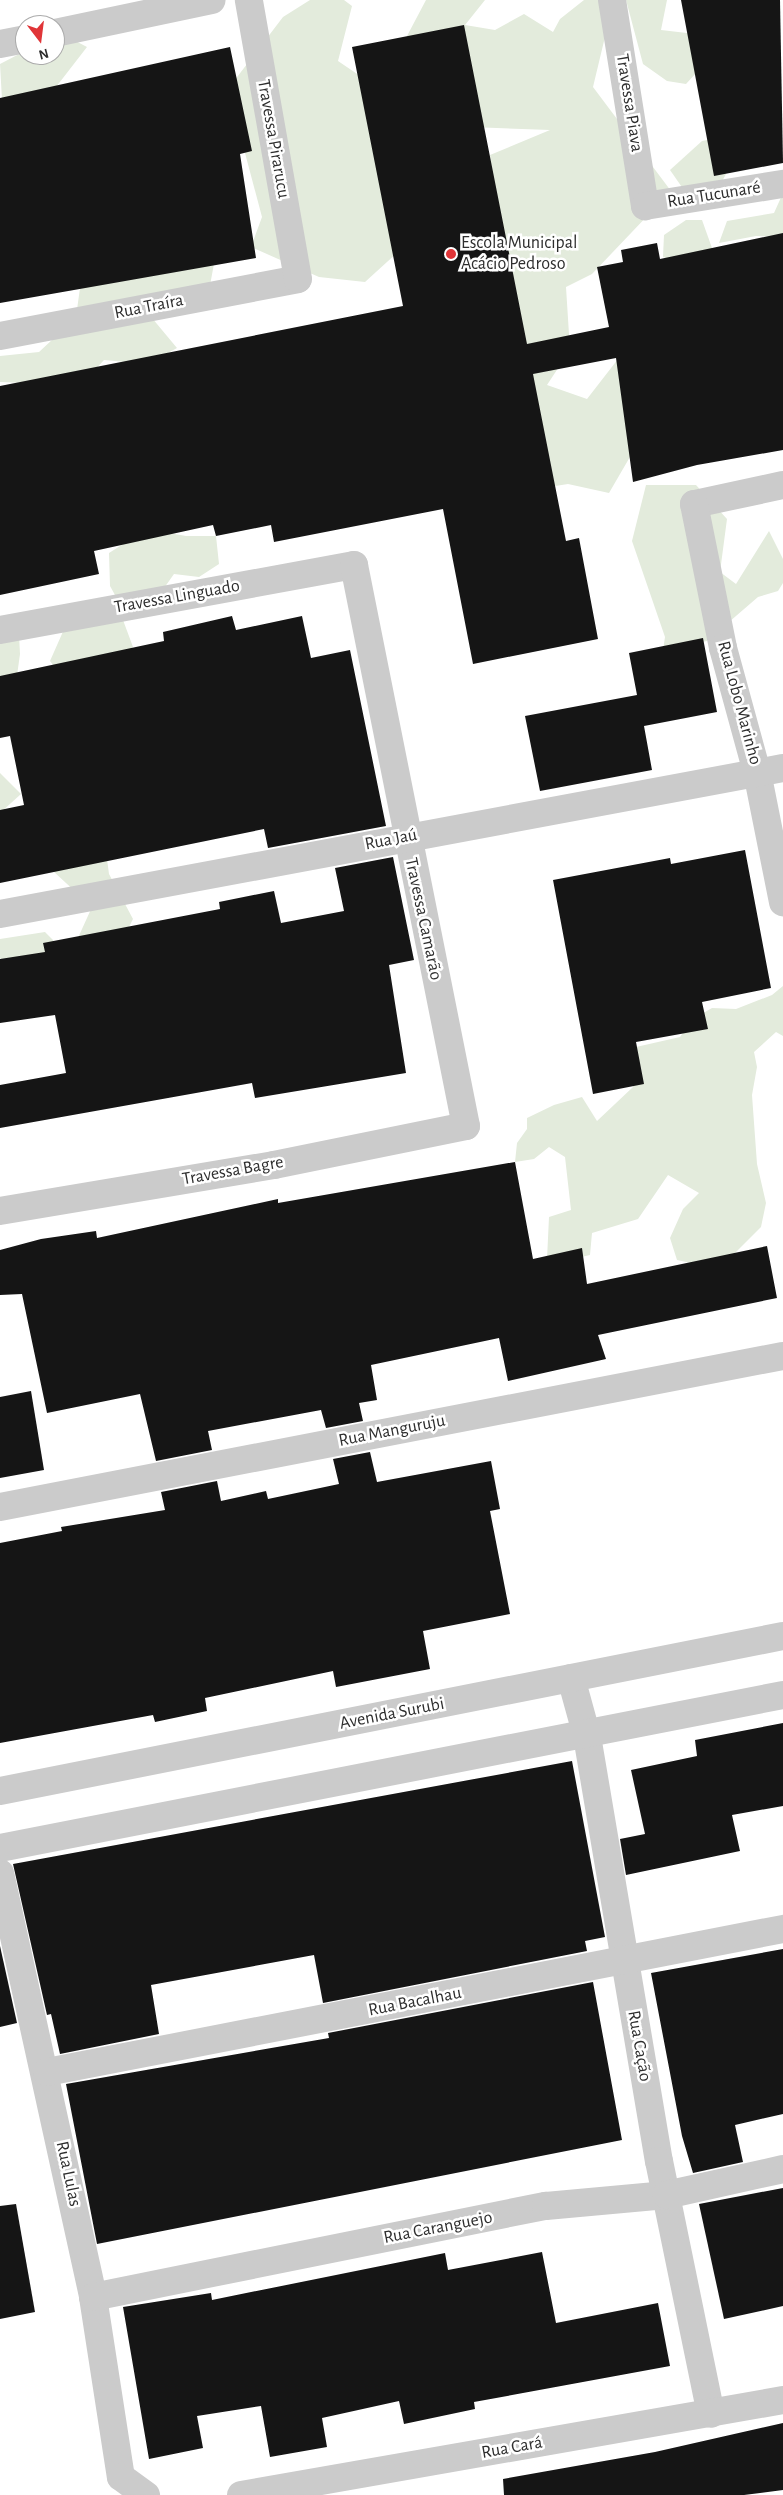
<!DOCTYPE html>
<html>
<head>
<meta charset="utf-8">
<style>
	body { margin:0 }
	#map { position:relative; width:783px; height:2495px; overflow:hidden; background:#fff; font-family:"Alegreya Sans",sans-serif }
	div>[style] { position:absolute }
	.green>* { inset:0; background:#e3ebdc }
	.building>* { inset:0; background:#151515 }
	.minor>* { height:28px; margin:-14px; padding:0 14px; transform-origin:14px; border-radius:14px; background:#cbcbcb }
	.tertiary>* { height:28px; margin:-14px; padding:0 14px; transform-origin:14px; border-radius:14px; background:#cbcbcb }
	.dots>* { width:14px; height:14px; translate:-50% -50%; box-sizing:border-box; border:2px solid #fff; border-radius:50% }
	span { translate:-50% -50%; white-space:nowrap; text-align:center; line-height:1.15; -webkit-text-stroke:5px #fff; paint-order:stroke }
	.street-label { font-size:18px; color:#2e2e2e }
	.poi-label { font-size:18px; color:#2e2e2e }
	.left { translate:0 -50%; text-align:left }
	.north { position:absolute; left:15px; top:15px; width:50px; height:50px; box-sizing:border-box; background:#fff; border:1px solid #ababab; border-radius:50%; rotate:165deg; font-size:14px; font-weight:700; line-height:20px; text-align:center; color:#2e2e2e }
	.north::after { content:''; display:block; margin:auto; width:18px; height:22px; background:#e03538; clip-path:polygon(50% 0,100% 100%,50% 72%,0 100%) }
</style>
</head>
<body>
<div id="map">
	<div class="green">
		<div style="clip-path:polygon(310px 0,344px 0,352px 6px,338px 61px,409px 109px,398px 252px,365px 282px,319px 277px,251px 247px,262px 217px,236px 119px,231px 85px,283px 17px)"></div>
		<div style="clip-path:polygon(426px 0,485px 0,465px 25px,495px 30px,524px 14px,553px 32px,560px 19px,584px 0,605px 0,610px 16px,593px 87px,671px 191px,592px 274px,566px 287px,570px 350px,547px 385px,587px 399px,632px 341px,634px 450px,609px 493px,568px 484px,530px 490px,490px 155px,550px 130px,443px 126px,407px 36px)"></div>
		<div style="clip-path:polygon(626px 0,667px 0,661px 30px,704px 35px,709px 59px,686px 84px,667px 81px,643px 64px)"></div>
		<div style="clip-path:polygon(66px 36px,87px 47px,39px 109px,2px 100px,0 64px,25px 51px,25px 55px,55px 55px,55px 39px)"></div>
		<div style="clip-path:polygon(718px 138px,734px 159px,719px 187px,686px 193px,670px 170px,702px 141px)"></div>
		<div style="clip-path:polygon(783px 193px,783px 237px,756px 236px,719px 243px,727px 221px,774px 213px)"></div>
		<div style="clip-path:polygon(686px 220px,702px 220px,712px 248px,696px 268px,663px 257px,664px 235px)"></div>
		<div style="clip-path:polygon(216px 253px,208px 296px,147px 312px,177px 348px,148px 364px,104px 360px,81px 385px,0 382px,0 356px,39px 352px,67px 326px,75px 324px,80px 288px)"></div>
		<div style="clip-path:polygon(646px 485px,696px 485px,727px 519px,720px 572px,736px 584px,769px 531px,783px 559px,783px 583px,778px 591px,758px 597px,707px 641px,663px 650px,665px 637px,632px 541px)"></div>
		<div style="clip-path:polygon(147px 529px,186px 536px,216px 536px,219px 564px,199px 577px,174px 574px,157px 598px,123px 620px,133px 647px,96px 678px,67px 683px,50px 661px,69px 618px,115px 595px,110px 586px,109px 553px)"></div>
		<div style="clip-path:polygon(0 626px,19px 635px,20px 654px,15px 690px,0 697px)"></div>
		<div style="clip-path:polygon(0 773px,21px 794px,0 813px)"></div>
		<div style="clip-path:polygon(107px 859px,109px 874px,133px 919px,122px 941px,14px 967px,0 958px,0 939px,45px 932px,56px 943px,77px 940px,92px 907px,53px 871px)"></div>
		<div style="clip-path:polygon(783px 986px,783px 1036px,776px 1032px,754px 1052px,757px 1067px,752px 1095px,757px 1164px,766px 1203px,761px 1227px,730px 1258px,700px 1265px,677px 1260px,670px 1238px,683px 1209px,699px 1193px,668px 1175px,638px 1219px,592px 1233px,590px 1255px,555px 1263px,547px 1259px,549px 1217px,571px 1210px,565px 1157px,549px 1147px,534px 1159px,515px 1162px,517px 1143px,527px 1129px,527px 1118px,554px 1105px,582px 1097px,597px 1121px,633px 1087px,636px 1047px,680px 1037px,693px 1019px,712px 1008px,736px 1009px,772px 995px)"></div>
	</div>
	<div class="building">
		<div style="clip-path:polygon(681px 0,780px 0,783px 163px,714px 176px)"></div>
		<div style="clip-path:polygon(464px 25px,527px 344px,609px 327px,597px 267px,623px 262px,621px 250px,657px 243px,660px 259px,783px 233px,783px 450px,697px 465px,633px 482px,616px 358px,533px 374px,566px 541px,579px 538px,598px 639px,473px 664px,443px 509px,274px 542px,271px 525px,216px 536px,213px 525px,94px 551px,99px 574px,0 595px,0 386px,403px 306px,352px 47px)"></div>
		<div style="clip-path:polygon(230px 47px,252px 151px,240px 154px,256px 258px,0 303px,0 98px)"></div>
		<div style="clip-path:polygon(232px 616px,236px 630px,302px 616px,311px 658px,350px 650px,386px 826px,268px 848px,264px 829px,0 883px,0 810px,24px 805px,10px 736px,0 738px,0 676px,164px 641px,163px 632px)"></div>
		<div style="clip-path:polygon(703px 638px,717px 712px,644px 726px,652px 770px,540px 791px,525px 716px,637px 695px,629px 653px)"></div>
		<div style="clip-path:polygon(745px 850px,771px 988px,702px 1002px,708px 1029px,636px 1042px,644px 1084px,593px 1094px,553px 880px,670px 858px,671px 864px)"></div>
		<div style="clip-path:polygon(393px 857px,414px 960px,389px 965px,406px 1073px,255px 1098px,252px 1083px,0 1128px,0 1085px,66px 1073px,55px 1015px,0 1023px,0 959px,45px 952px,43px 943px,220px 909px,219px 902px,274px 891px,281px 923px,344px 911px,335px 868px)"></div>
		<div style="clip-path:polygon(515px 1162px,533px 1259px,582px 1248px,587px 1284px,767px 1246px,777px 1298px,598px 1335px,606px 1359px,508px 1381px,499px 1338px,371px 1365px,377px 1400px,359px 1403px,363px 1421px,326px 1428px,321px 1410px,208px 1431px,212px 1450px,156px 1461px,140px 1394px,47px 1413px,22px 1294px,0 1295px,0 1250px,41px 1239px,96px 1231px,97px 1238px,278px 1199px,278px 1203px)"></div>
		<div style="clip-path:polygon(31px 1391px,44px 1470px,0 1478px,0 1397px)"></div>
		<div style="clip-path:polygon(370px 1452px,377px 1482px,491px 1461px,500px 1509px,490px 1511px,510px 1614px,423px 1631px,430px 1669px,336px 1687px,333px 1671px,205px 1698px,207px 1711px,155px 1722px,153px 1715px,0 1743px,0 1543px,62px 1531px,61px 1527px,165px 1510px,161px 1492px,217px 1481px,221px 1501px,266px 1491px,268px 1499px,339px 1484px,333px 1459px)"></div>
		<div style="clip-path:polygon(783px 1723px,783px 1806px,732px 1815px,740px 1851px,626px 1875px,620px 1839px,645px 1834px,631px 1770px,697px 1756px,695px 1740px)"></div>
		<div style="clip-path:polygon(572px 1761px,605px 1937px,585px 1941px,587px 1951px,323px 2003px,314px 1955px,151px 1985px,159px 2034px,60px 2054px,51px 2014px,47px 2015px,13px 1864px)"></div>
		<div style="clip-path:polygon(0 1946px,17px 2023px,0 2027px)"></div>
		<div style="clip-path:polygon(783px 1949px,783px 2114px,735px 2125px,743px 2162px,693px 2173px,682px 2136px,651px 1973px)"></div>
		<div style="clip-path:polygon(593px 1982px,622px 2140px,97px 2244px,66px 2084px,329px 2038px,328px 2033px)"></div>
		<div style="clip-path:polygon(783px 2188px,783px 2306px,724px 2319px,699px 2204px)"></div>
		<div style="clip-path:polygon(16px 2204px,35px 2312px,0 2319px,0 2206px)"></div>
		<div style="clip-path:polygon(542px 2252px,556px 2323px,658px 2303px,670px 2366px,474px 2402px,475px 2409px,404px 2424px,399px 2401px,322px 2418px,327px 2447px,270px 2457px,261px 2406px,197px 2416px,203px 2448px,149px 2459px,123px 2307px,211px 2293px,212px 2300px,445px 2253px,448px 2270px)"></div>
		<div style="clip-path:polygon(783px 2423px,783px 2490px,744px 2495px,504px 2495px,503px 2479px,655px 2452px)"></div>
	</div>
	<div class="minor">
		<div style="left:612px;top:0;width:209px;rotate:80.9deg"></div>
		<div style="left:645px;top:206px;width:140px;rotate:-9.1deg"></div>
		<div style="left:55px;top:33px;width:160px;rotate:-11.9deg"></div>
		<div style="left:0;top:44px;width:25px;rotate:-11deg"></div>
		<div style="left:0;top:336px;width:303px;rotate:-10.8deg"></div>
		<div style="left:298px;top:279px;width:283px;rotate:-100deg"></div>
		<div style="left:783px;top:485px;width:91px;rotate:167.9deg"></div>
		<div style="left:694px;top:504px;width:147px;rotate:78.6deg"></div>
		<div style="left:723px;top:648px;width:129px;rotate:74.7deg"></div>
		<div style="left:757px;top:772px;width:133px;rotate:78.7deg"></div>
		<div style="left:0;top:630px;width:360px;rotate:-10.4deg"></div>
		<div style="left:354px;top:565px;width:572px;rotate:78.71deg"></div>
		<div style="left:466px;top:1126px;width:196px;rotate:168.5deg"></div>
		<div style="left:274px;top:1165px;width:278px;rotate:170.5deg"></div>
		<div style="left:0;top:914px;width:796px;rotate:-10.56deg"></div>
		<div style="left:0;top:1507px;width:797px;rotate:-10.92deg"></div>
		<div style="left:571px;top:1678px;width:60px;rotate:74.6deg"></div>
		<div style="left:587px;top:1736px;width:431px;rotate:80.4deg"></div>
		<div style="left:659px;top:2161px;width:258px;rotate:78.4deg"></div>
		<div style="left:0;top:1873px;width:434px;rotate:77.6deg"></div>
		<div style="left:93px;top:2297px;width:182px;rotate:81.2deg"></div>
		<div style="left:47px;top:2072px;width:750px;rotate:-11deg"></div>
		<div style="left:93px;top:2297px;width:462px;rotate:-11.4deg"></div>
		<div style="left:546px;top:2206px;width:121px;rotate:-5.2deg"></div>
		<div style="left:666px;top:2195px;width:120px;rotate:-12.5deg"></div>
		<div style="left:121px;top:2477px;width:31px;rotate:36deg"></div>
		<div style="left:241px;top:2495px;width:550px;rotate:-9.94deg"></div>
	</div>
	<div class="tertiary">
		<div style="left:0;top:1791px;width:798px;rotate:-11.2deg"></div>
		<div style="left:0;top:1848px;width:798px;rotate:-11.06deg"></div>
	</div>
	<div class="dots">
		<div style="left:451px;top:254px;background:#e03538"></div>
	</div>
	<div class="street-label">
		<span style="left:629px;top:103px;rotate:81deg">Travessa Piava</span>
		<span style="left:273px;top:139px;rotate:80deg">Travessa Pirarucu</span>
		<span style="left:714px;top:195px;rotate:-9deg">Rua Tucunaré</span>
		<span style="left:149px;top:307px;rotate:-11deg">Rua Traíra</span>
		<span style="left:177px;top:597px;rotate:-10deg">Travessa Linguado</span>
		<span style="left:739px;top:703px;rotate:75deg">Rua Lobo Marinho</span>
		<span style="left:391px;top:840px;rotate:-11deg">Rua Jaú</span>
		<span style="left:423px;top:919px;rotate:78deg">Travessa Camarão</span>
		<span style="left:233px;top:1171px;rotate:-10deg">Travessa Bagre</span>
		<span style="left:392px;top:1431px;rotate:-11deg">Rua Manguruju</span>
		<span style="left:392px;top:1714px;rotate:-11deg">Avenida Surubi</span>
		<span style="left:415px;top:2002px;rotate:-11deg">Rua Bacalhau</span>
		<span style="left:639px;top:2046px;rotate:80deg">Rua Cação</span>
		<span style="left:68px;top:2174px;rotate:78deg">Rua Lulas</span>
		<span style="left:438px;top:2228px;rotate:-11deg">Rua Caranguejo</span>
		<span style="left:512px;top:2448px;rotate:-10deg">Rua Cará</span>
	</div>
	<div class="poi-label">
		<span class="left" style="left:461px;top:254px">Escola Municipal<br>Acácio Pedroso</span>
	</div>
	<div class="north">N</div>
</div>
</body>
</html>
